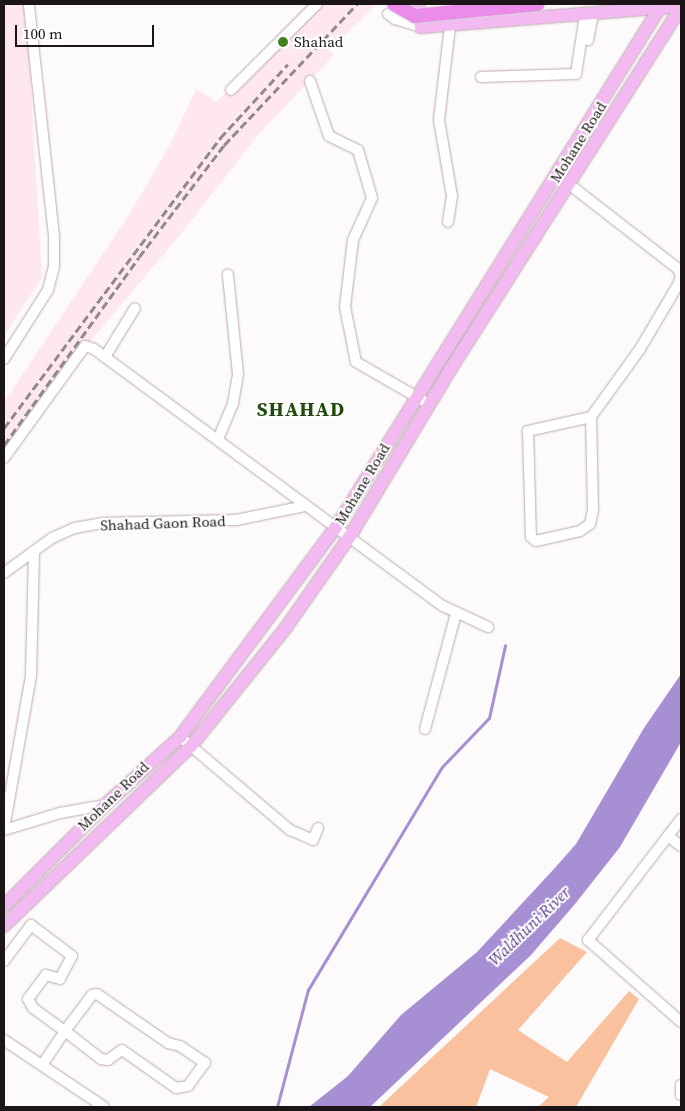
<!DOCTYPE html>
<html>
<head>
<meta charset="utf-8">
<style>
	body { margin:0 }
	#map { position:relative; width:685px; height:1111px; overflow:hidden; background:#fdfafb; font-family:"Source Serif 4",serif }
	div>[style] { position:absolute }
	.built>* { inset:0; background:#fee7ef }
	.green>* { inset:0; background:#fac19f }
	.water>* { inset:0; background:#a68fd3 }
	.stream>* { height:2.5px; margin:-1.25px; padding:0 1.25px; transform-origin:1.25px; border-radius:1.25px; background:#a68fd3 }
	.roads { filter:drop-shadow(0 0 1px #bba9af) drop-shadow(0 0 1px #bba9af) }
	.minor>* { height:10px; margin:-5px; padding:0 5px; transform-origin:5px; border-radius:5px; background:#fff }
	.major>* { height:12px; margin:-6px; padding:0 6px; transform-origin:6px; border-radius:6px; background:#f3baf2 }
	.rail>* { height:2.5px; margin-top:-1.25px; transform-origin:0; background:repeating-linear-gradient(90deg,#8e898a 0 8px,transparent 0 12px) }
	.bridges { filter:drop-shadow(0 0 1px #d6d5d5) drop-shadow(0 0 1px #d6d5d5) }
	.highway-bridge>* { height:14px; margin:-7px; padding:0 7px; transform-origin:7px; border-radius:7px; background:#eb8cea }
	.dots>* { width:14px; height:14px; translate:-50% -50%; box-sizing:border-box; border:2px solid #fff; border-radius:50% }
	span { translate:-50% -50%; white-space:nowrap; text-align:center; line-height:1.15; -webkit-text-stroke:4px #fff; paint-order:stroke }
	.poi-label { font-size:15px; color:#1c1517 }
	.left { translate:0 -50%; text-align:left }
	.street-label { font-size:15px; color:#1c1517 }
	.water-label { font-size:16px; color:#59398a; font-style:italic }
	.district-label { font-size:20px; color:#224a0d; font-weight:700; letter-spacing:1px }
	.frame { position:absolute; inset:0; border:5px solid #1c1517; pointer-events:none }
	.scale { position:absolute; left:15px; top:25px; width:139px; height:22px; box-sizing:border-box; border:2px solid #1c1517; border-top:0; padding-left:6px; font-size:15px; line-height:18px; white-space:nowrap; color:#1c1517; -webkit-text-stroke:4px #fff; paint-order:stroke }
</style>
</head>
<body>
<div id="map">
	<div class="built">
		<div style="clip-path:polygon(4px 4px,26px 4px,42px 277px,4px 336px)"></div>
		<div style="clip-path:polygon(307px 4px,376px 5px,329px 51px,334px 55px,258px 135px,180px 235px,42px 398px,4px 454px,4px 402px,128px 216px,171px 143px,196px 89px,217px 102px)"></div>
	</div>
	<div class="green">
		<div style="clip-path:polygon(560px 938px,587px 952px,518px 1030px,567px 1062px,629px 991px,639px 999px,576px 1107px,538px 1107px,549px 1097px,490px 1069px,476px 1107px,379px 1107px)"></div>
	</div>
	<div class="water">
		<div style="clip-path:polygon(681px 674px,681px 742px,620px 847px,575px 904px,531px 955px,370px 1107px,309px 1107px,348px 1076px,401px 1015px,477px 952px,553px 870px,576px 844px,644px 728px)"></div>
	</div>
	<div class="stream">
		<div style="left:277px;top:1107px;width:121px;rotate:-75.2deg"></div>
		<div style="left:308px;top:990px;width:260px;rotate:-59deg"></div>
		<div style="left:442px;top:767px;width:68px;rotate:-46.2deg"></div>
		<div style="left:489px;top:718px;width:74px;rotate:-77.5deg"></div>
	</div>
	<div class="roads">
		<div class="minor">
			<div style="left:388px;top:14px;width:9px;rotate:36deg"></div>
			<div style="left:395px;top:19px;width:27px;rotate:17deg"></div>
			<div style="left:588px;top:40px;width:26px;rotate:-79deg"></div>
			<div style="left:481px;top:77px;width:95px;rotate:-1.8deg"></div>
			<div style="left:576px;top:74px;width:60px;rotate:-81.3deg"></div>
			<div style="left:310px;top:81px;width:58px;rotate:70.9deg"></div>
			<div style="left:329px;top:136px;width:32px;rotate:26deg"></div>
			<div style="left:358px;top:150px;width:50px;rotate:73.7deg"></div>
			<div style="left:372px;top:198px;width:46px;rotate:114.3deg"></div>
			<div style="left:353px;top:240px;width:67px;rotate:96.8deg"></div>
			<div style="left:345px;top:307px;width:56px;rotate:78.7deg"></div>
			<div style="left:356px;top:362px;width:84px;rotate:29.9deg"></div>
			<div style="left:231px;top:90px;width:122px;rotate:-45deg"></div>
			<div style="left:570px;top:185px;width:135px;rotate:37.8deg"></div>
			<div style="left:677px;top:268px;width:8px;rotate:60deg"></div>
			<div style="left:681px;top:275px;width:8px;rotate:104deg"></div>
			<div style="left:679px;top:283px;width:77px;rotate:120.6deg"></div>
			<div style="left:640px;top:349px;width:84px;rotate:125.8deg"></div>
			<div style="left:591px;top:417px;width:65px;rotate:167.5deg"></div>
			<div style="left:528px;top:431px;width:106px;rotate:88.4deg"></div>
			<div style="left:531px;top:537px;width:6px;rotate:39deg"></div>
			<div style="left:536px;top:541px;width:45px;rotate:-12.8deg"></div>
			<div style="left:580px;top:531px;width:12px;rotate:-35deg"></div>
			<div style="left:590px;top:524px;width:14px;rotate:-78deg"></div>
			<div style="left:593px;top:510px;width:93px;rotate:-91.2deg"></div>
			<div style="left:448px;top:222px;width:26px;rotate:-81deg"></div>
			<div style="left:452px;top:196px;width:77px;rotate:-99.7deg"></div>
			<div style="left:439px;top:120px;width:95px;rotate:-83.3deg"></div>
			<div style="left:105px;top:357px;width:57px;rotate:-58.5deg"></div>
			<div style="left:4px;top:359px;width:82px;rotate:-57.5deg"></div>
			<div style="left:48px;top:290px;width:25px;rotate:-76deg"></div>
			<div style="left:54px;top:266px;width:30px;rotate:-90deg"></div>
			<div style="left:54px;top:236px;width:233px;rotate:-96.2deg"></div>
			<div style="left:218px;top:439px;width:39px;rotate:-67deg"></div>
			<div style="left:233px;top:403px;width:29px;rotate:-80deg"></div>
			<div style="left:238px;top:374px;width:100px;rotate:-95.8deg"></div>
			<div style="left:4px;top:458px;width:138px;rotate:-54.1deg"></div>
			<div style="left:85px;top:346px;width:9px;rotate:18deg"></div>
			<div style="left:94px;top:349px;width:433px;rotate:36.4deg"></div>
			<div style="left:443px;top:606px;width:50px;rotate:25deg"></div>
			<div style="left:4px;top:573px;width:59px;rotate:-36.1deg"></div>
			<div style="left:52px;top:538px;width:24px;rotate:-24deg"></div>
			<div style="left:74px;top:528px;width:27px;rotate:-10deg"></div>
			<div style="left:101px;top:523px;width:135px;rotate:-1.3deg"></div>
			<div style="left:236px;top:520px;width:70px;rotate:-11.5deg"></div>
			<div style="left:425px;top:729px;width:120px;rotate:-75deg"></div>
			<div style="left:185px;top:741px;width:138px;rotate:40.3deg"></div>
			<div style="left:290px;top:830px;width:25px;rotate:23deg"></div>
			<div style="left:313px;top:840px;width:13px;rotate:-67deg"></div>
			<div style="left:681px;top:819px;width:153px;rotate:127.5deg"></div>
			<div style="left:588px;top:940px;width:124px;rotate:41.4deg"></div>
			<div style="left:4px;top:829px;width:155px;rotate:-80deg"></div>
			<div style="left:31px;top:676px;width:125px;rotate:-88.6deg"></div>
			<div style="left:4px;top:830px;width:59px;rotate:-16.9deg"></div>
			<div style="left:60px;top:813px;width:46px;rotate:-10.1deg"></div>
			<div style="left:668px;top:836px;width:16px;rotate:38deg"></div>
			<div style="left:4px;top:961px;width:45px;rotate:-53.1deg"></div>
			<div style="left:31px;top:925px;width:51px;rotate:37.1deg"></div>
			<div style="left:72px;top:956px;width:26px;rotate:118deg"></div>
			<div style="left:60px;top:979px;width:15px;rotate:-164deg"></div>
			<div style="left:46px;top:975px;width:30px;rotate:127deg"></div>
			<div style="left:28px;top:999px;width:10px;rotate:61deg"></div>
			<div style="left:33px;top:1008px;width:39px;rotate:36deg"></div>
			<div style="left:65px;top:1031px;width:46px;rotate:37.9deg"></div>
			<div style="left:101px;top:1059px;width:7px;rotate:8deg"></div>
			<div style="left:108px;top:1060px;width:17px;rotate:-36deg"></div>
			<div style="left:122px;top:1050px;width:66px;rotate:35.1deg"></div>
			<div style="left:176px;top:1088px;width:12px;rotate:-9deg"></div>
			<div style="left:188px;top:1086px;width:29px;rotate:-54deg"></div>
			<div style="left:205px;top:1063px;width:30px;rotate:-146deg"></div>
			<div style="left:180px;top:1046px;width:12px;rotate:-166deg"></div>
			<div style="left:168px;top:1043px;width:86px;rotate:-145.4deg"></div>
			<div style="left:97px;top:994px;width:5px;rotate:169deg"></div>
			<div style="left:92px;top:995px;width:45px;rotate:126.9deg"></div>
			<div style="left:65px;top:1031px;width:41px;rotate:124.1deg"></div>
			<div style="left:4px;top:1040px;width:120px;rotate:33.8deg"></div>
			<div style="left:681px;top:1085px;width:10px;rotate:90deg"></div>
		</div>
		<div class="major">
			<div style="left:418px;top:4px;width:23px;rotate:83deg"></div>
			<div style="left:421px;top:27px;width:261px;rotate:-4.6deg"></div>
			<div style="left:4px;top:906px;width:143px;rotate:-45deg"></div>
			<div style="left:105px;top:805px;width:101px;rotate:-42.2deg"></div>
			<div style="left:180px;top:737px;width:262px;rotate:-53.4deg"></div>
			<div style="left:336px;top:527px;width:610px;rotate:-58.05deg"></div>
			<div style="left:4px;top:926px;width:260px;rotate:-43.9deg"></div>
			<div style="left:191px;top:746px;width:154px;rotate:-51.3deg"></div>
			<div style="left:287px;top:626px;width:110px;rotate:-55deg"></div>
			<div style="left:350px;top:536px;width:194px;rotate:-58.9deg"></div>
			<div style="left:450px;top:370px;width:430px;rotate:-57.5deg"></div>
		</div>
	</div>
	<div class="rail">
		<div style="left:4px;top:428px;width:362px;rotate:-53.3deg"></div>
		<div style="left:220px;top:138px;width:100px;rotate:-47.4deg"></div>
		<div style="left:4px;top:445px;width:231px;rotate:-54.3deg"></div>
		<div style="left:139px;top:257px;width:141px;rotate:-52.8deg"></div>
		<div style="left:224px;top:145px;width:194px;rotate:-46.7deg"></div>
	</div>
	<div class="bridges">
		<div class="highway-bridge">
			<div style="left:394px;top:4px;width:24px;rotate:30deg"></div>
			<div style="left:415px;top:16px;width:123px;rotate:-5.6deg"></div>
		</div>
	</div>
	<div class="dots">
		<div style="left:283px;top:42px;background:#41801f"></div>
	</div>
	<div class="poi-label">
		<span class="left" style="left:294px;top:42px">Shahad</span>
	</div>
	<div class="street-label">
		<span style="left:578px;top:142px;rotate:-58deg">Mohane Road</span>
		<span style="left:362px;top:484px;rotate:-59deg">Mohane Road</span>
		<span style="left:163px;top:523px;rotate:-2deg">Shahad Gaon Road</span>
		<span style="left:113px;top:796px;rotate:-44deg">Mohane Road</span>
	</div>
	<div class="water-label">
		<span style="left:529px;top:926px;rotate:-44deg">Waldhuni River</span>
	</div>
	<div class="district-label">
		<span style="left:301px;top:409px">SHAHAD</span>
	</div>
	<div class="frame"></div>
	<div class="scale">100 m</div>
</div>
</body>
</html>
